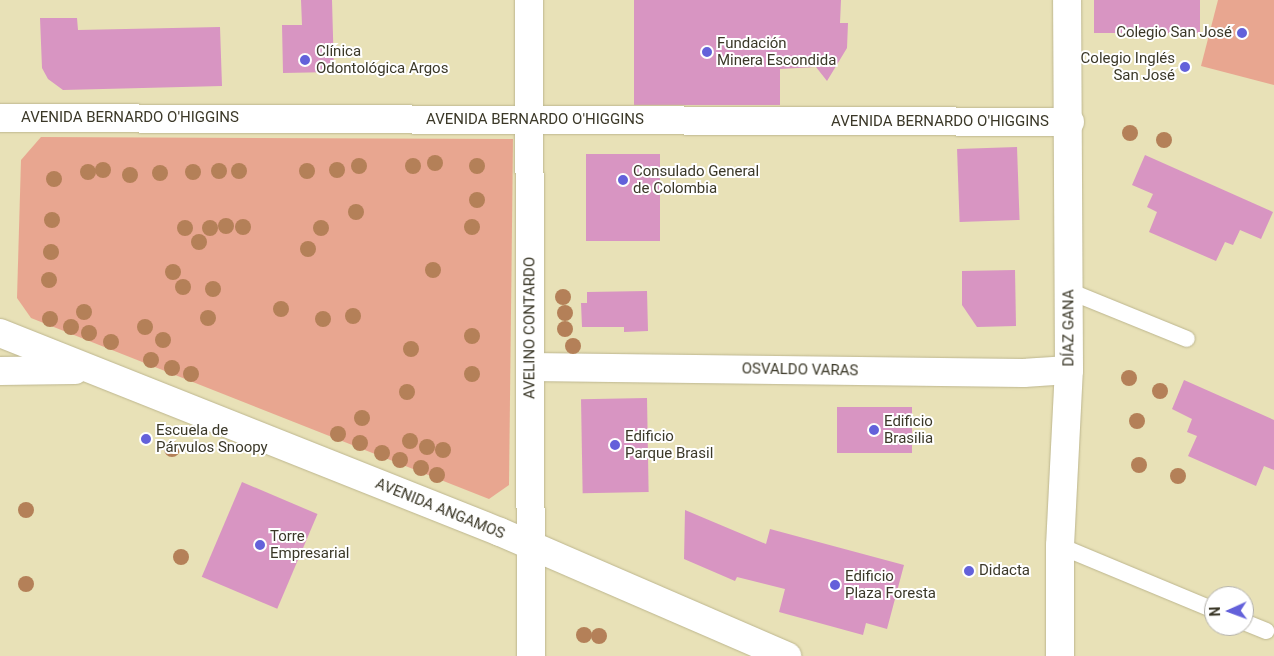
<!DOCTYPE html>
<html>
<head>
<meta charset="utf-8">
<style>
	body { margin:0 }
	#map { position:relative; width:1274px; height:656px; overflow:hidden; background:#e8e1b7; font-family:Roboto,sans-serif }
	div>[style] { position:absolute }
	.green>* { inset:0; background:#e8a690 }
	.building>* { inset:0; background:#d895c2; transform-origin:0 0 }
	.roads { filter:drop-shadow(0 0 1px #bdb68e) drop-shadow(0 0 1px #bdb68e) }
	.service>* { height:16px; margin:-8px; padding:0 8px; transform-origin:8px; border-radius:8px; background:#fff }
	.minor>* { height:28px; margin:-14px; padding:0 14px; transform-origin:14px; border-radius:14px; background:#fff }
	.tertiary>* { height:28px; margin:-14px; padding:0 14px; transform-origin:14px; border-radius:14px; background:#fff }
	.secondary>* { height:28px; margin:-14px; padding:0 14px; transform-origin:14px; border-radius:14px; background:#fff }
	.trees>* { width:16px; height:16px; margin:-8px; border-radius:50%; background:#b48058 }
	.dots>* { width:14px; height:14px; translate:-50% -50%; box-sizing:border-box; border:2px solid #fff; border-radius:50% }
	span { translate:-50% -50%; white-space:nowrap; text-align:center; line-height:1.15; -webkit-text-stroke:4px #fff; paint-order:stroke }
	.poi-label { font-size:15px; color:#3b3828 }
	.right { translate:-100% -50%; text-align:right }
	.left { translate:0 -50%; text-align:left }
	.street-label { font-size:15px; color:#3b3828 }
	.north { position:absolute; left:1204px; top:586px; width:50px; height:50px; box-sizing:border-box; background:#fff; border:1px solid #b1afa9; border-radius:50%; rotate:268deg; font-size:14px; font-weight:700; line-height:20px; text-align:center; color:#3b3828 }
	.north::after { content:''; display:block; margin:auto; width:18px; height:22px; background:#6361da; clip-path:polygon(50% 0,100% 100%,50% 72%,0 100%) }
</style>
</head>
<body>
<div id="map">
	<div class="green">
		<div style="clip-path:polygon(1218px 0,1274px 0,1274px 85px,1201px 66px)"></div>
		<div style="clip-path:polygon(41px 137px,513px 139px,509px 485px,489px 499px,31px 318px,17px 298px,21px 160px)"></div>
	</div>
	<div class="building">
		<div style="clip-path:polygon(301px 0,332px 0,334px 72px,283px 73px,282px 25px,302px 25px)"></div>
		<div style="clip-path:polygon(634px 0,841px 0,840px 23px,848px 23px,847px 48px,827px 81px,816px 67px,780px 69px,780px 105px,634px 105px)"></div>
		<div style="left:1094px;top:0;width:106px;height:33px"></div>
		<div style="clip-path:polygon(40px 18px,77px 18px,78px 30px,220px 27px,222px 86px,63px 90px,48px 79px,42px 68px)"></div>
		<div style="left:1017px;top:147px;width:73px;height:60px;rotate:88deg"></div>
		<div style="left:660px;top:154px;width:87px;height:74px;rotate:90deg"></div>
		<div style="clip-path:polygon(1145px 155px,1273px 212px,1261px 239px,1240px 230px,1233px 245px,1225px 242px,1216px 261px,1149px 232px,1157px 212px,1147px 207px,1153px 194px,1132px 185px)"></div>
		<div style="clip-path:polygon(1015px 270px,1016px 326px,977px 327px,962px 305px,962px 271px)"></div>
		<div style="clip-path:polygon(647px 291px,648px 331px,624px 332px,624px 327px,582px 327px,581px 303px,587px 303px,587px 292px)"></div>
		<div style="clip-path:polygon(1184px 380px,1274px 420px,1274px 470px,1264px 466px,1256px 486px,1188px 456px,1197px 436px,1187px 432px,1192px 419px,1172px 409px)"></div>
		<div style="left:647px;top:398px;width:94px;height:66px;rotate:89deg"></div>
		<div style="left:837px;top:407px;width:75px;height:46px"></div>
		<div style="left:242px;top:482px;width:82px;height:103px;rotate:23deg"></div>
		<div style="clip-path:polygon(685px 510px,766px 544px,770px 529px,904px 565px,887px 629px,866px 623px,863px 635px,779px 612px,785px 589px,737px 577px,735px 581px,684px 559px)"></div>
	</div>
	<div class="roads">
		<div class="service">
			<div style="left:1069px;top:291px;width:127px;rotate:22.1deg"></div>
			<div style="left:1060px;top:546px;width:167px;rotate:22.6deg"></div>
			<div style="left:1244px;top:622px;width:24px;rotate:22deg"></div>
		</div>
		<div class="minor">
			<div style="left:529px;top:0;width:656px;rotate:89.83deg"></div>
			<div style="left:0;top:118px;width:1070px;rotate:0.21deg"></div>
			<div style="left:530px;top:367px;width:493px;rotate:0.7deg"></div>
			<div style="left:1023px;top:373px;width:46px;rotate:-3.7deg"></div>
		</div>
		<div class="tertiary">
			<div style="left:1060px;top:656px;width:110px;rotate:-90deg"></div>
			<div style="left:1060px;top:546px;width:176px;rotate:-87.1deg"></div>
			<div style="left:1069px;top:370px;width:370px;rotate:-90.3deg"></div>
		</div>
		<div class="secondary">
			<div style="left:0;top:333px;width:538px;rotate:21.7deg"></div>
			<div style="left:500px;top:532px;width:313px;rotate:23.4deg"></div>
			<div style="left:0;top:371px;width:75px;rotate:-0.8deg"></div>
		</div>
	</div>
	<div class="trees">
		<div style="left:1130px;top:133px"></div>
		<div style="left:1164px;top:140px"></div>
		<div style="left:435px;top:163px"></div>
		<div style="left:359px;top:166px"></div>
		<div style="left:413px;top:166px"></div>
		<div style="left:477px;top:166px"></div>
		<div style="left:103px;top:170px"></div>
		<div style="left:337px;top:170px"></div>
		<div style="left:219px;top:171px"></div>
		<div style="left:239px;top:171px"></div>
		<div style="left:307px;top:171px"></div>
		<div style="left:88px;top:172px"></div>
		<div style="left:193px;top:172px"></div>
		<div style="left:160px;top:173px"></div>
		<div style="left:130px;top:175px"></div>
		<div style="left:54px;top:179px"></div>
		<div style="left:477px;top:200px"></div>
		<div style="left:356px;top:212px"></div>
		<div style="left:52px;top:220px"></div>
		<div style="left:226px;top:226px"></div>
		<div style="left:243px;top:227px"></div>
		<div style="left:472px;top:227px"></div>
		<div style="left:185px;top:228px"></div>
		<div style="left:210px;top:228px"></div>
		<div style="left:321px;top:228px"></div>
		<div style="left:199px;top:242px"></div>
		<div style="left:308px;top:249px"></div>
		<div style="left:51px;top:252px"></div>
		<div style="left:433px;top:270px"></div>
		<div style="left:173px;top:272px"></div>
		<div style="left:49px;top:280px"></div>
		<div style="left:183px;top:287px"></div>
		<div style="left:213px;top:289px"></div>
		<div style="left:563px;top:297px"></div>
		<div style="left:281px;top:309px"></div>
		<div style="left:84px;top:312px"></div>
		<div style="left:565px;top:313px"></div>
		<div style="left:353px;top:316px"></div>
		<div style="left:208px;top:318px"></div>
		<div style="left:50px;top:319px"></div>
		<div style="left:323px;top:319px"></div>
		<div style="left:71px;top:327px"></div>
		<div style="left:145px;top:327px"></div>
		<div style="left:565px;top:329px"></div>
		<div style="left:89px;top:333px"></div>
		<div style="left:472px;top:336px"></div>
		<div style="left:163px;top:340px"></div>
		<div style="left:111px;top:342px"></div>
		<div style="left:573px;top:346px"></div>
		<div style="left:411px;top:349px"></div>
		<div style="left:151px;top:360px"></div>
		<div style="left:172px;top:368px"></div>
		<div style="left:191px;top:374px"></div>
		<div style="left:472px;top:374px"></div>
		<div style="left:1129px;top:378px"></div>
		<div style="left:1160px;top:391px"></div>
		<div style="left:407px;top:392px"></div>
		<div style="left:362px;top:418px"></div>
		<div style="left:1137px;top:421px"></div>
		<div style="left:338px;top:434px"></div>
		<div style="left:410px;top:441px"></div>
		<div style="left:360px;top:443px"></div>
		<div style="left:427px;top:447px"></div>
		<div style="left:172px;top:449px"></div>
		<div style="left:443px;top:450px"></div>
		<div style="left:382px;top:453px"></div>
		<div style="left:400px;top:460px"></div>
		<div style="left:1139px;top:465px"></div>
		<div style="left:421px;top:468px"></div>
		<div style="left:437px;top:475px"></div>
		<div style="left:1178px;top:476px"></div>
		<div style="left:26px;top:510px"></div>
		<div style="left:181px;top:557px"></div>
		<div style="left:26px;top:584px"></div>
		<div style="left:584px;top:635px"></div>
		<div style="left:599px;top:636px"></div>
	</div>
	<div class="dots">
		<div style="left:1242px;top:33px;background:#6361da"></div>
		<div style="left:707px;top:52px;background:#6361da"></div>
		<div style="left:305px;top:60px;background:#6361da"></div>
		<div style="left:1185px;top:67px;background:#6361da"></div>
		<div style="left:623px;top:180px;background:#6361da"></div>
		<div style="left:874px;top:430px;background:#6361da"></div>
		<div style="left:146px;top:439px;background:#6361da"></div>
		<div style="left:615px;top:445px;background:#6361da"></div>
		<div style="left:260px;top:545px;background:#6361da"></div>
		<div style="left:969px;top:571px;background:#6361da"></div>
		<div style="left:835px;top:585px;background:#6361da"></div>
	</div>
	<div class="poi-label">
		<span class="right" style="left:1232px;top:33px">Colegio San José</span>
		<span class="left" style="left:717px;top:52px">Fundación<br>Minera Escondida</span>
		<span class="left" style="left:316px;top:60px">Clínica<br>Odontológica Argos</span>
		<span class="right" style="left:1175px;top:67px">Colegio Inglés<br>San José</span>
		<span class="left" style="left:633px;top:180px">Consulado General<br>de Colombia</span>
		<span class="left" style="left:884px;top:430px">Edificio<br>Brasilia</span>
		<span class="left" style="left:156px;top:439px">Escuela de<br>Párvulos Snoopy</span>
		<span class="left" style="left:625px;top:445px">Edificio<br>Parque Brasil</span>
		<span class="left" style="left:270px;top:545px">Torre<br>Empresarial</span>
		<span class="left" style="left:979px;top:571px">Didacta</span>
		<span class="left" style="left:845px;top:585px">Edificio<br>Plaza Foresta</span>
	</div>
	<div class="street-label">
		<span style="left:130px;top:118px">AVENIDA BERNARDO O'HIGGINS</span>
		<span style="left:535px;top:120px">AVENIDA BERNARDO O'HIGGINS</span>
		<span style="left:940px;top:122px">AVENIDA BERNARDO O'HIGGINS</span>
		<span style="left:530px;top:328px;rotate:-90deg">AVELINO CONTARDO</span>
		<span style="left:1069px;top:328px;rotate:-90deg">DÍAZ GANA</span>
		<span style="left:800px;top:370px;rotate:1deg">OSVALDO VARAS</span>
		<span style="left:440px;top:509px;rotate:22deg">AVENIDA ANGAMOS</span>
	</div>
	<div class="north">N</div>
</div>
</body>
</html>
